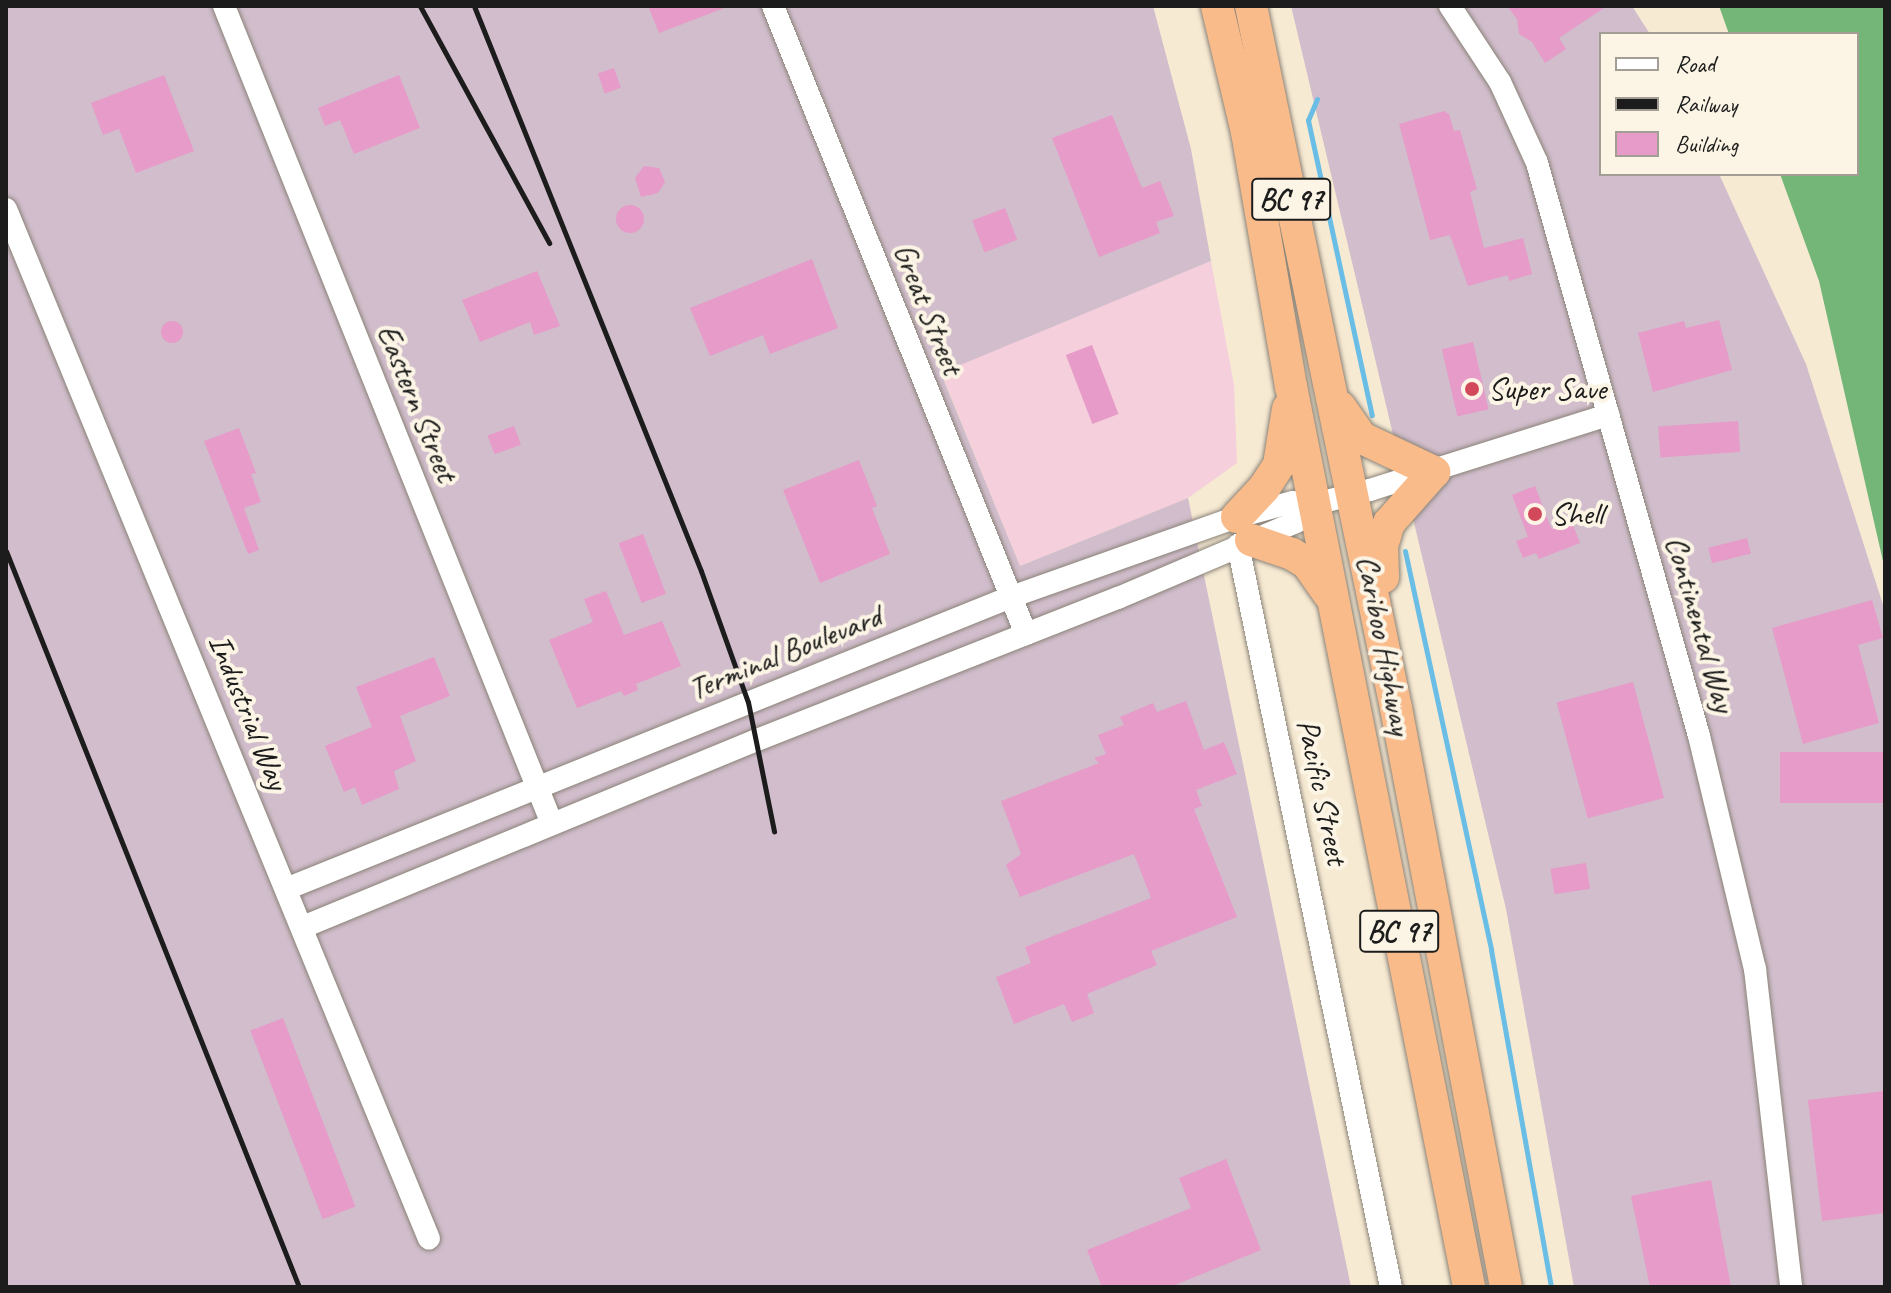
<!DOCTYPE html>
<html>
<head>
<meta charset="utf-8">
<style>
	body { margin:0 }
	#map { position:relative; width:1891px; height:1293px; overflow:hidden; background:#f7ead3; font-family:Caveat,sans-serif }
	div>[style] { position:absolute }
	.built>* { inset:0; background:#f5cfdb }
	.industrial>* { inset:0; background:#d1bdcc }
	.forest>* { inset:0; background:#73b678 }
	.stream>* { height:5px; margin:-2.5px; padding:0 2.5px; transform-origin:2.5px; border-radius:2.5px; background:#6abee6 }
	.building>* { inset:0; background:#e69bc9; transform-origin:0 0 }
	.round { border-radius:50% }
	.roads { filter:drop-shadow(0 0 2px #8a8378) drop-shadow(0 0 2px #8a8378) }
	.minor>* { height:22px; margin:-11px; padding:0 11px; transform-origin:11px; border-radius:11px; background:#fff }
	.highway>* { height:32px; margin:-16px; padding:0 16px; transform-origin:16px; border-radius:16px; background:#fabb8b }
	.rail>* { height:5px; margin:-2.5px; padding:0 2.5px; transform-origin:2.5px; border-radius:2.5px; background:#1c1c1c }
	.dots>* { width:22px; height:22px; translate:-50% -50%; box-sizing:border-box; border:4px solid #fcf5e5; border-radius:50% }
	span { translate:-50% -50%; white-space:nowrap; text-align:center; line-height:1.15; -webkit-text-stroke:8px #fcf5e5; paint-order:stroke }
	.shield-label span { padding:2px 6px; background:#fcf5e5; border:2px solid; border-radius:6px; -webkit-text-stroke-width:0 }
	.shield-label { font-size:30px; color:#1c1c1c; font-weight:700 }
	.street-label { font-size:32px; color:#1c1c1c }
	.poi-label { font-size:32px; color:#1c1c1c }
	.left { translate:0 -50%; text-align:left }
	.frame { position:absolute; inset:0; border:8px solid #1c1c1c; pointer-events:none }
	.legend { position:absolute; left:1599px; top:32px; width:260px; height:144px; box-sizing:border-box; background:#fcf5e5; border:2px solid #a29e95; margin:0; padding:10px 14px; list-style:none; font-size:24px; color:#1c1c1c }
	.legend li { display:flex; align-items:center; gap:16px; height:40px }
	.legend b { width:40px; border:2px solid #a29e95 }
</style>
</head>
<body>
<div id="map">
	<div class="built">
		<div style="clip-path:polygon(1211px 261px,1234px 385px,1237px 463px,1188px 498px,1020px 566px,941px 372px)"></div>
	</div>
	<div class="industrial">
		<div style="clip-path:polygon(6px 6px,1153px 6px,1191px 149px,1211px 261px,941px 373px,1020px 566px,1188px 498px,1351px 1287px,6px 1287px)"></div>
		<div style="clip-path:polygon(1291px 6px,1632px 6px,1650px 34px,1601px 34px,1601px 174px,1719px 174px,1806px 364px,1885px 611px,1885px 1287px,1574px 1287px,1506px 909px)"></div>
	</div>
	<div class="forest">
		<div style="clip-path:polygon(1719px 6px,1885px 6px,1885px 570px,1819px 281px,1780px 174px,1857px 174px,1857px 34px,1729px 34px)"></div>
	</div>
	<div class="stream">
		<div style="left:1317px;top:99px;width:23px;rotate:113deg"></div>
		<div style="left:1308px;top:120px;width:302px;rotate:77.8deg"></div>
		<div style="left:1405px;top:551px;width:408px;rotate:77.8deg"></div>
		<div style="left:1491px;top:950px;width:342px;rotate:79.9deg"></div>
	</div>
	<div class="building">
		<div style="clip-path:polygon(648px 6px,727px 6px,727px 7px,659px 33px)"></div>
		<div style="clip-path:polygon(1507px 6px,1607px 6px,1559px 38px,1566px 49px,1545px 63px,1532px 42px,1519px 34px,1517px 19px)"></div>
		<div style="left:614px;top:68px;width:21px;height:17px;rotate:71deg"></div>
		<div style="clip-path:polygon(164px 75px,194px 151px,136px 173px,119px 129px,103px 135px,91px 103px)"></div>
		<div style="clip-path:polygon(399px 75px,420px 128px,354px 154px,340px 120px,325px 126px,318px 108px)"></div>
		<div style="clip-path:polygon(1444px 111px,1449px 114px,1454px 131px,1460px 130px,1477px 189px,1470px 192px,1484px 248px,1523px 238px,1532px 274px,1509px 281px,1508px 275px,1468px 286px,1450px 235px,1430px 240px,1399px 124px)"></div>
		<div style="clip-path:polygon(1112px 115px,1142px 188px,1160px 181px,1174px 216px,1156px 222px,1160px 233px,1099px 257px,1052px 138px)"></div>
		<div style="clip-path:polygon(644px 166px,659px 168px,665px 182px,658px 193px,641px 197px,635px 178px)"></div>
		<div class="round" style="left:616px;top:205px;width:28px;height:28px"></div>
		<div style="left:1005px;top:208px;width:34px;height:35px;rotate:69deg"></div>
		<div style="clip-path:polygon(812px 259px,838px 328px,770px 354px,763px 335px,710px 356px,690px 308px)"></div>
		<div style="clip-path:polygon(537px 271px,560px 326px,534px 335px,530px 322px,480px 342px,462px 300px)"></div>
		<div style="clip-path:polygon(1719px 320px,1732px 370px,1653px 392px,1638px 333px,1684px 321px,1686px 328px)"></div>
		<div class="round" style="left:161px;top:321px;width:22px;height:22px"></div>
		<div style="left:1473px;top:342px;width:69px;height:32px;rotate:77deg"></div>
		<div style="left:1092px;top:345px;width:74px;height:28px;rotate:69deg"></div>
		<div style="left:1738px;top:421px;width:31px;height:80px;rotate:86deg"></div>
		<div style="left:514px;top:426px;width:20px;height:28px;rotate:70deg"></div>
		<div style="clip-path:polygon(239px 428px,256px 473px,251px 474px,261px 502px,244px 508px,259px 550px,248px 554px,204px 441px)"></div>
		<div style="clip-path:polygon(859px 460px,877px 506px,872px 508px,890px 554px,820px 583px,783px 490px)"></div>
		<div style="clip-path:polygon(1535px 486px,1551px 528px,1571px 520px,1580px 543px,1539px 559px,1536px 553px,1523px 558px,1516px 541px,1528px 537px,1512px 495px)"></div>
		<div style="left:643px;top:534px;width:64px;height:26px;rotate:69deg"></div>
		<div style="left:1747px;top:538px;width:16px;height:40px;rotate:76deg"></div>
		<div style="clip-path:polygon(606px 591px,624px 635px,662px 621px,681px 666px,636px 684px,638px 690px,624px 696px,621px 691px,577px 708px,549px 640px,593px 622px,584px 599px)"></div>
		<div style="clip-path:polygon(1872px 600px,1883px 638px,1858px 645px,1879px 723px,1803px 744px,1772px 628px)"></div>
		<div style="clip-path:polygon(434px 657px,450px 696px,400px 716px,416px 761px,394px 771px,399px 789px,362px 805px,355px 787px,344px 792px,325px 746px,372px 727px,356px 687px)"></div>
		<div style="left:1633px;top:682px;width:120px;height:79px;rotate:75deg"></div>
		<div style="clip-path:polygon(1186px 701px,1204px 750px,1224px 742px,1237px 774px,1196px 790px,1202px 806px,1194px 809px,1237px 917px,1151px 951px,1157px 965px,1087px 994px,1094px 1013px,1072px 1022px,1064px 1004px,1014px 1024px,996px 977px,1031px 963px,1025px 947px,1151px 898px,1134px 854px,1020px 897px,1006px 865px,1021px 854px,1001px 801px,1099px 763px,1094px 758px,1106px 754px,1098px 735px,1124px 725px,1120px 717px,1153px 703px,1157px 712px)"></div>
		<div style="left:1885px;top:752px;width:51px;height:105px;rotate:90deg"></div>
		<div style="left:1586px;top:863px;width:26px;height:36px;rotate:81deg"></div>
		<div style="left:283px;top:1018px;width:202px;height:35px;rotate:69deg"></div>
		<div style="clip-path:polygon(1885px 1091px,1885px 1213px,1822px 1221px,1808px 1100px)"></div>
		<div style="clip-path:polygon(1226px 1159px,1261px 1250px,1170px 1287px,1102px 1287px,1087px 1250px,1191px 1208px,1179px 1178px)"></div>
		<div style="clip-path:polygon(1711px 1180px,1731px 1287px,1650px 1287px,1631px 1196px)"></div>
	</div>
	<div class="roads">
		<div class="minor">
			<div style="left:224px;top:6px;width:881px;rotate:68.15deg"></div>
			<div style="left:773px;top:6px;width:677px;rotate:68.06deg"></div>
			<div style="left:1450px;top:6px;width:91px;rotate:56.7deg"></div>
			<div style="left:1500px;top:82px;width:89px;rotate:65.4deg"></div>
			<div style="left:1537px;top:163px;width:595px;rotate:74.21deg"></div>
			<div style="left:1699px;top:736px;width:240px;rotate:76.5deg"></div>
			<div style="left:1755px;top:969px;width:320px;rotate:83.5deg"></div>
			<div style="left:6px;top:209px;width:1113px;rotate:67.67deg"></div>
			<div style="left:1238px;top:545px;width:758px;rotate:78.35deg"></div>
			<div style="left:286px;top:889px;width:782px;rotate:-21.94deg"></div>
			<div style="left:1011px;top:597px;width:240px;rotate:-19.5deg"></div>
			<div style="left:1237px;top:517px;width:58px;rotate:-15deg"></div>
			<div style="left:1293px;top:502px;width:22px;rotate:5deg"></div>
			<div style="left:1315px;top:504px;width:57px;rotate:-14.3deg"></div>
			<div style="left:1370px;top:490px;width:250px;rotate:-17.5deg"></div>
			<div style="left:303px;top:927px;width:491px;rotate:-22.4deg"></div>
			<div style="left:757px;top:740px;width:388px;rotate:-21.5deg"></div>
			<div style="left:1118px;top:598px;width:194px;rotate:-23.1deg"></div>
			<div style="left:1296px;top:522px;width:26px;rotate:-43deg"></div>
		</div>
		<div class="highway">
			<div style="left:1217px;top:6px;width:130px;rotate:76.6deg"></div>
			<div style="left:1247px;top:132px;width:258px;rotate:80.2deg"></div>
			<div style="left:1291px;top:386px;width:918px;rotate:78.82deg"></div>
			<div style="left:1251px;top:6px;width:717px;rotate:78.33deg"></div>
			<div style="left:1396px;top:708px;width:589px;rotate:79.24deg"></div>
			<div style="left:1340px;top:407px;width:38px;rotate:55deg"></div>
			<div style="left:1362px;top:438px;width:80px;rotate:25.3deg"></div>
			<div style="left:1434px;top:472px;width:68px;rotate:131.4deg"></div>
			<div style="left:1389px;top:523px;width:24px;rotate:107deg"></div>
			<div style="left:1382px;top:546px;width:31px;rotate:88deg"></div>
			<div style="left:1237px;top:517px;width:40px;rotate:-47deg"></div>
			<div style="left:1264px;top:488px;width:27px;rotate:-57deg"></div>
			<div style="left:1279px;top:465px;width:57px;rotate:-80.9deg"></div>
			<div style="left:1251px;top:540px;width:43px;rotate:18.9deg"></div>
			<div style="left:1292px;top:554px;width:17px;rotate:31deg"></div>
			<div style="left:1307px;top:563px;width:39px;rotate:55deg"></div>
		</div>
	</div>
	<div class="rail">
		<div style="left:420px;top:6px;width:270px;rotate:61.4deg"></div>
		<div style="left:474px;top:6px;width:609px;rotate:68.11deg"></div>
		<div style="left:701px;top:571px;width:139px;rotate:70.3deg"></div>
		<div style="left:748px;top:702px;width:132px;rotate:78.6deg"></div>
		<div style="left:6px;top:551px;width:792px;rotate:68.29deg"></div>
	</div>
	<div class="dots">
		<div style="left:1472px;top:389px;background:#d1495b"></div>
		<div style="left:1535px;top:514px;background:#d1495b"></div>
	</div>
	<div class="shield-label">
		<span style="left:1291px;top:199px">BC 97</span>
		<span style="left:1399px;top:931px">BC 97</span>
	</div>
	<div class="street-label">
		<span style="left:928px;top:309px;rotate:68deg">Great Street</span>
		<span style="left:417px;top:403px;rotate:68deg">Eastern Street</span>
		<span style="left:1700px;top:624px;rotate:74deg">Continental Way</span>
		<span style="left:1384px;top:645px;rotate:79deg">Cariboo Highway</span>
		<span style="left:785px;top:653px;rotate:-22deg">Terminal Boulevard</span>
		<span style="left:248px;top:712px;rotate:68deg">Industrial Way</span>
		<span style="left:1322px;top:792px;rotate:78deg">Pacific Street</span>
	</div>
	<div class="poi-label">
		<span class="left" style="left:1488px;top:389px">Super Save</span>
		<span class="left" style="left:1551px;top:514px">Shell</span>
	</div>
	<div class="frame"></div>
	<ul class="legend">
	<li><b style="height:10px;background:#fff"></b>Road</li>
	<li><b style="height:10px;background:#1c1c1c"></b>Railway</li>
	<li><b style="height:22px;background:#e69bc9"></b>Building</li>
	</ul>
</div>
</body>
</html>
